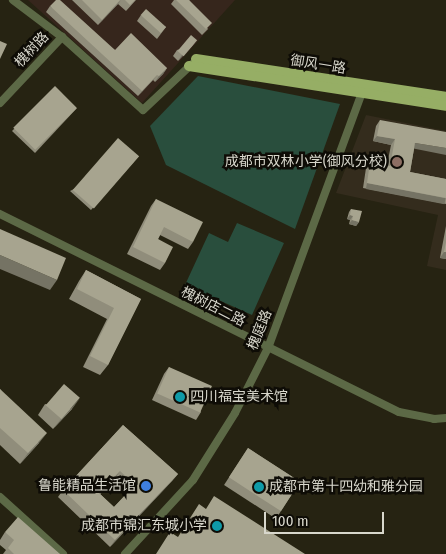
<!DOCTYPE html>
<html>
<head>
<meta charset="utf-8">
<style>
	body { margin:0 }
	#map { position:relative; width:446px; height:554px; overflow:hidden; background:#262312; font-family:"Fira Sans Condensed","Noto Sans SC",sans-serif }
	div>[style] { position:absolute }
	.industrial>* { inset:0; background:#36261c }
	.education>* { inset:0; background:#342c1d }
	.green>* { inset:0; background:#294e3d }
	.minor>* { height:8px; margin:-4px; padding:0 4px; transform-origin:4px; border-radius:4px; background:#5c6946 }
	.major>* { height:10px; margin:-5px; padding:0 5px; transform-origin:5px; border-radius:5px; background:#96ae65 }
	.wall>* { inset:0; background:#908d7b; transform-origin:0 0 }
	.shaded-wall>* { inset:0; background:#757364; transform-origin:0 0 }
	.building>* { inset:0; background:#a7a48f; transform-origin:0 0 }
	.dots>* { width:14px; height:14px; translate:-50% -50%; box-sizing:border-box; border:2px solid #0e0c06; border-radius:50% }
	span { translate:-50% -50%; white-space:nowrap; text-align:center; line-height:1.15; -webkit-text-stroke:5px #0e0c06; paint-order:stroke }
	.street-label { font-size:14px; color:#d8d7cc }
	.poi-label { font-size:14px; color:#d8d7cc }
	.right { translate:-100% -50%; text-align:right }
	.left { translate:0 -50%; text-align:left }
	.scale { position:absolute; left:264px; top:512px; width:120px; height:22px; box-sizing:border-box; border:2px solid #d8d7cc; border-top:0; padding-left:6px; font-size:15px; line-height:18px; white-space:nowrap; color:#d8d7cc; -webkit-text-stroke:4px #0e0c06; paint-order:stroke }
</style>
</head>
<body>
<div id="map">
	<div class="industrial">
		<div style="clip-path:polygon(28px 0,235px 0,142px 103px)"></div>
	</div>
	<div class="education">
		<div style="clip-path:polygon(366px 115px,446px 131px,446px 270px,427px 266px,438px 215px,336px 193px)"></div>
	</div>
	<div class="green">
		<div style="clip-path:polygon(198px 76px,340px 104px,295px 229px,166px 165px,150px 126px)"></div>
		<div style="clip-path:polygon(237px 223px,284px 243px,252px 315px,185px 285px,209px 233px,228px 242px)"></div>
	</div>
	<div class="minor">
		<div style="left:13px;top:0;width:61px;rotate:37.1deg"></div>
		<div style="left:62px;top:37px;width:109px;rotate:42deg"></div>
		<div style="left:143px;top:110px;width:67px;rotate:-43.2deg"></div>
		<div style="left:0;top:103px;width:91px;rotate:-46.8deg"></div>
		<div style="left:0;top:214px;width:445px;rotate:26.4deg"></div>
		<div style="left:399px;top:412px;width:36px;rotate:11deg"></div>
		<div style="left:434px;top:419px;width:12px;rotate:-5deg"></div>
		<div style="left:0;top:497px;width:85px;rotate:42.1deg"></div>
		<div style="left:125px;top:554px;width:100px;rotate:-47.4deg"></div>
		<div style="left:193px;top:480px;width:79px;rotate:-57.9deg"></div>
		<div style="left:235px;top:413px;width:73px;rotate:-63.1deg"></div>
		<div style="left:268px;top:348px;width:275px;rotate:-69.8deg"></div>
	</div>
	<div class="major">
		<div style="left:196px;top:59px;width:253px;rotate:8.6deg"></div>
		<div style="left:189px;top:66px;width:260px;rotate:8.8deg"></div>
	</div>
	<div class="wall">
		<div style="clip-path:polygon(72px 0,136px 0,126px 11px,118px 4px,98px 25px)"></div>
		<div style="clip-path:polygon(174px 0,189px 0,208px 29px,202px 35px,171px 4px)"></div>
		<div style="clip-path:polygon(50px 6px,115px 50px,167px 68px,163px 74px,155px 82px,153px 80px,138px 96px,46px 12px)"></div>
		<div style="clip-path:polygon(141px 15px,166px 27px,157px 39px,137px 21px)"></div>
		<div style="clip-path:polygon(193px 45px,178px 61px,173px 56px,177px 50px)"></div>
		<div style="clip-path:polygon(77px 108px,35px 153px,12px 131px,14px 129px)"></div>
		<div style="clip-path:polygon(380px 120px,414px 149px,410px 172px,446px 179px,446px 204px,363px 188px,366px 168px,370px 162px,387px 165px,391px 145px,373px 141px,376px 126px)"></div>
		<div style="clip-path:polygon(139px 156px,91px 210px,70px 191px,72px 190px)"></div>
		<div style="clip-path:polygon(156px 199px,193px 242px,188px 249px,160px 235px,158px 239px,165px 263px,160px 270px,127px 254px,151px 206px)"></div>
		<div style="clip-path:polygon(351px 209px,359px 222px,356px 226px,349px 224px,350px 220px,347px 219px,349px 212px)"></div>
		<div style="clip-path:polygon(446px 226px,446px 259px,440px 258px)"></div>
		<div style="clip-path:polygon(86px 270px,141px 299px,108px 365px,100px 375px,83px 367px,107px 319px,69px 299px,79px 281px)"></div>
		<div style="clip-path:polygon(169px 367px,201px 412px,196px 420px,152px 400px,164px 374px)"></div>
		<div style="clip-path:polygon(0 389px,39px 443px,20px 464px,0 445px)"></div>
		<div style="clip-path:polygon(45px 404px,72px 409px,53px 429px,38px 415px)"></div>
		<div style="clip-path:polygon(evenodd,123px 425px,178px 474px,172px 481px,110px 547px,58px 497px,63px 490px,123px 425px,115px 478px,129px 491px,114px 507px,100px 494px,115px 478px)"></div>
		<div style="left:248px;top:448px;width:62px;height:44px;rotate:33deg"></div>
		<div style="clip-path:polygon(5px 532px,60px 554px,3px 554px,6px 550px,0 545px,0 540px)"></div>
	</div>
	<div class="shaded-wall">
		<div style="clip-path:polygon(121px 0,118px 4px,98px 25px,102px 20px)"></div>
		<div style="clip-path:polygon(197px 40px,193px 45px,178px 61px,182px 55px)"></div>
		<div style="clip-path:polygon(167px 68px,163px 74px,155px 82px,159px 76px)"></div>
		<div style="clip-path:polygon(157px 75px,153px 80px,138px 96px,142px 91px)"></div>
		<div style="clip-path:polygon(377px 136px,395px 139px,391px 145px,373px 141px)"></div>
		<div style="clip-path:polygon(415px 143px,446px 148px,446px 155px,411px 148px)"></div>
		<div style="left:367px;top:183px;width:80px;height:6px;rotate:11deg"></div>
		<div style="clip-path:polygon(350px 215px,353px 216px,350px 220px,347px 219px)"></div>
		<div style="clip-path:polygon(352px 220px,359px 222px,356px 226px,349px 224px)"></div>
		<div style="clip-path:polygon(444px 252px,446px 252px,446px 259px,440px 258px)"></div>
		<div style="clip-path:polygon(0 255px,57px 280px,50px 290px,0 269px)"></div>
		<div style="clip-path:polygon(80px 398px,72px 409px,53px 429px,61px 419px)"></div>
		<div style="clip-path:polygon(47px 433px,39px 443px,20px 464px,28px 453px)"></div>
		<div style="clip-path:polygon(120px 471px,115px 478px,94px 501px,99px 493px)"></div>
		<div style="clip-path:polygon(178px 474px,172px 481px,110px 547px,115px 540px)"></div>
	</div>
	<div class="building">
		<div style="clip-path:polygon(56px 0,60px 0,115px 50px,131px 33px,167px 68px,159px 76px,157px 75px,142px 91px,50px 6px)"></div>
		<div style="clip-path:polygon(82px 0,120px 0,102px 20px)"></div>
		<div style="clip-path:polygon(125px 0,135px 0,130px 5px)"></div>
		<div style="clip-path:polygon(176px 0,189px 0,212px 23px,206px 29px)"></div>
		<div style="left:146px;top:9px;width:27px;height:8px;rotate:42deg"></div>
		<div style="left:191px;top:35px;width:8px;height:21px;rotate:40deg"></div>
		<div style="clip-path:polygon(0 41px,7px 44px,0 59px)"></div>
		<div style="left:55px;top:86px;width:31px;height:59px;rotate:45deg"></div>
		<div style="clip-path:polygon(380px 120px,446px 132px,446px 148px,415px 143px,410px 172px,446px 179px,446px 198px,367px 183px,370px 162px,390px 166px,395px 139px,377px 136px)"></div>
		<div style="left:118px;top:138px;width:28px;height:69px;rotate:41deg"></div>
		<div style="clip-path:polygon(156px 199px,203px 222px,193px 242px,164px 227px,158px 239px,173px 247px,165px 263px,133px 247px)"></div>
		<div style="clip-path:polygon(351px 209px,362px 211px,359px 222px,352px 220px,353px 216px,350px 215px)"></div>
		<div style="clip-path:polygon(0 229px,66px 258px,57px 280px,0 255px)"></div>
		<div style="clip-path:polygon(446px 242px,446px 252px,444px 252px)"></div>
		<div style="clip-path:polygon(86px 270px,141px 299px,108px 365px,90px 356px,114px 308px,77px 289px)"></div>
		<div style="left:169px;top:367px;width:47px;height:29px;rotate:24deg"></div>
		<div style="left:64px;top:384px;width:21px;height:28px;rotate:41deg"></div>
		<div style="clip-path:polygon(0 389px,47px 433px,28px 453px,0 428px)"></div>
		<div style="clip-path:polygon(evenodd,123px 425px,178px 474px,115px 540px,63px 490px,123px 425px,120px 471px,135px 485px,114px 507px,99px 493px,120px 471px)"></div>
		<div style="left:248px;top:448px;width:62px;height:35px;rotate:33deg"></div>
		<div style="clip-path:polygon(214px 496px,305px 554px,156px 554px,170px 532px,178px 537px,199px 504px,206px 509px)"></div>
		<div style="clip-path:polygon(18px 517px,60px 554px,14px 554px,8px 548px,14px 540px,5px 532px)"></div>
	</div>
	<div class="dots">
		<div style="left:397px;top:162px;background:#8d6e63"></div>
		<div style="left:180px;top:397px;background:#0f9aa8"></div>
		<div style="left:146px;top:486px;background:#3f7fe0"></div>
		<div style="left:259px;top:487px;background:#0f9aa8"></div>
		<div style="left:217px;top:526px;background:#0f9aa8"></div>
	</div>
	<div class="street-label">
		<span style="left:32px;top:50px;rotate:-47deg">槐树路</span>
		<span style="left:318px;top:65px;rotate:9deg">御风一路</span>
		<span style="left:213px;top:307px;rotate:27deg">槐树店二路</span>
		<span style="left:260px;top:330px;rotate:-68deg">槐庭路</span>
	</div>
	<div class="poi-label">
		<span class="right" style="left:387px;top:162px">成都市双林小学(御风分校)</span>
		<span class="left" style="left:190px;top:397px">四川福宝美术馆</span>
		<span class="right" style="left:136px;top:486px">鲁能精品生活馆</span>
		<span class="left" style="left:269px;top:487px">成都市第十四幼和雅分园</span>
		<span class="right" style="left:207px;top:526px">成都市锦汇东城小学</span>
	</div>
	<div class="scale">100 m</div>
</div>
</body>
</html>
